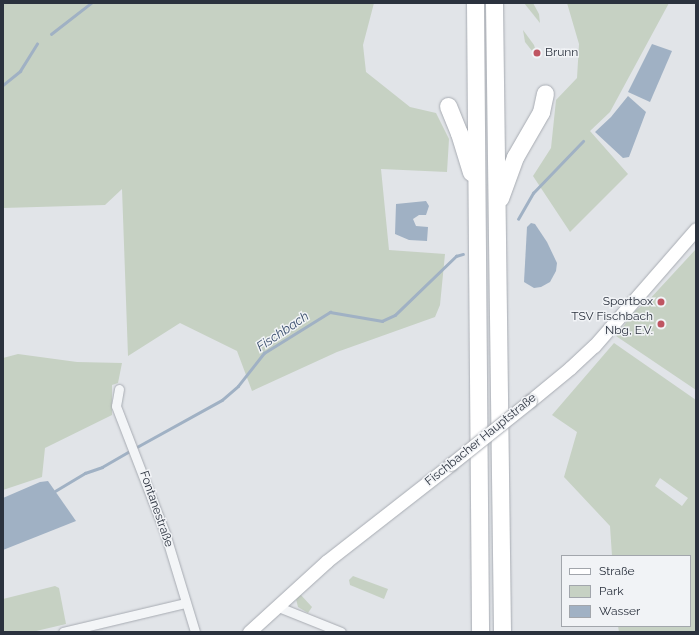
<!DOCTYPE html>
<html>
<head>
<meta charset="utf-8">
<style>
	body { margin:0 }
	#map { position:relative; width:699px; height:635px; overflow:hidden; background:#e1e4e8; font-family:Raleway,sans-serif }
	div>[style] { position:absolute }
	.green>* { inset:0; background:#c6d1c3 }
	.water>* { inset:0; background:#a0b1c4 }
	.stream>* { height:2.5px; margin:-1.25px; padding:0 1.25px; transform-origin:1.25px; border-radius:1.25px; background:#a0b1c4 }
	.roads { filter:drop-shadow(0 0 1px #a7abb2) drop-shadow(0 0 1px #a7abb2) }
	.street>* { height:9px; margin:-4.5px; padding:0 4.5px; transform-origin:4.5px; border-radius:4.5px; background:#f3f5f7 }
	.secondary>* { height:13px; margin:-6.5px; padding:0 6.5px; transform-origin:6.5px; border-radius:6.5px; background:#fff }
	.highway>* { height:17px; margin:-8.5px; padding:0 8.5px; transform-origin:8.5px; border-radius:8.5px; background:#fff }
	.bridges { filter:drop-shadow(0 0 1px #a7abb2) drop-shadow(0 0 1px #a7abb2) }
	.secondary-bridge>* { height:13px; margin:-6.5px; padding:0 6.5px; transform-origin:6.5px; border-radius:6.5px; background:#fff }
	.dots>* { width:11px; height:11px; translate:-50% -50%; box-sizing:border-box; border:2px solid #f1f3f6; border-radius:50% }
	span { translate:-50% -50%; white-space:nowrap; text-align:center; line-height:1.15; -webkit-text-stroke:3px #f1f3f6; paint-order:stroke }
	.poi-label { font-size:12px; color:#2b323e }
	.left { translate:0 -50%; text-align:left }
	.right { translate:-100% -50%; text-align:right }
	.street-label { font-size:12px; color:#2b323e }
	.water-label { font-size:13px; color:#3a4f6d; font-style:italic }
	.frame { position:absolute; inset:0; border:4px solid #2b323e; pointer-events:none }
	.legend { position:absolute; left:561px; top:555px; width:130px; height:72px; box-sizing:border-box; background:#f1f3f6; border:1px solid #a2a6ac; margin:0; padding:5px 7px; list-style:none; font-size:12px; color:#2b323e }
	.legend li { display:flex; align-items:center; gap:8px; height:20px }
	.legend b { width:20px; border:1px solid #a2a6ac }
</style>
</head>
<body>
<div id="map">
	<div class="green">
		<div style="clip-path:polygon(3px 3px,374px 3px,363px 45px,366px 72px,410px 107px,436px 113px,449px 139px,447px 172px,381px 169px,389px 250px,445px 254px,440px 305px,435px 317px,337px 352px,252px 391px,237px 351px,180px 323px,128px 356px,122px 189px,105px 205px,3px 208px)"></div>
		<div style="clip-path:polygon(524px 3px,533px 3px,539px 14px,540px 23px)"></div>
		<div style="clip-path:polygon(567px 3px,669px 3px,610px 112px,590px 131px,628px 174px,570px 232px,533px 176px,551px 148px,556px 100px,577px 78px,579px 44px)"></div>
		<div style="clip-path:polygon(523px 30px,534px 45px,537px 55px,536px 56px,525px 42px)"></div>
		<div style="clip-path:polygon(696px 249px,696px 390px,616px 336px,635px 311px,647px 302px)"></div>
		<div style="clip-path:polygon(evenodd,614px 343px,696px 400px,696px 632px,619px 632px,618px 626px,690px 626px,690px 556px,612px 556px,610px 526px,564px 477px,577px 432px,552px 415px,614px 343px,660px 478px,688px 498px,682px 506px,655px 486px,660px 478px)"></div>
		<div style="clip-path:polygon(18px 354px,77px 362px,122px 363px,118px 383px,112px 385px,112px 415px,45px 448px,42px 477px,3px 490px,3px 358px)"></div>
		<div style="clip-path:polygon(353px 576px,388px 589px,384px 599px,350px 585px,349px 580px)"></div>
		<div style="clip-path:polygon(55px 586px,59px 588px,66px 624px,32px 632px,3px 632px,3px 599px)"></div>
		<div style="clip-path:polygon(297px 594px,300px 594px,312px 607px,308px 613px,298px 607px,296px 599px)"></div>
	</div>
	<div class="water">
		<div style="clip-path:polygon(652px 44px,672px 51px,650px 102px,628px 92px)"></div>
		<div style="clip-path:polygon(628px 96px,646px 112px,629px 157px,623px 158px,595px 132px,611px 117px)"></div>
		<div style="clip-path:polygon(426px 201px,429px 206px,426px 215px,419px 215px,413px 219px,416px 226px,428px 227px,427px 241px,409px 240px,395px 234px,396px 204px)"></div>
		<div style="clip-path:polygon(531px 223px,535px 224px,547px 242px,557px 263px,556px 271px,550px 282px,541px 287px,534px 288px,524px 282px,527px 227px)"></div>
		<div style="clip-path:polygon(48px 481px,76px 521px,3px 550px,3px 498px,40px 482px)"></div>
	</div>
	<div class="stream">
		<div style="left:51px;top:34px;width:51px;rotate:-37.8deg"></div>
		<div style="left:3px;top:85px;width:22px;rotate:-39deg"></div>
		<div style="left:20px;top:71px;width:32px;rotate:-58deg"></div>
		<div style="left:518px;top:219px;width:30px;rotate:-60deg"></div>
		<div style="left:533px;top:193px;width:72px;rotate:-46.1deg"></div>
		<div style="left:135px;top:448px;width:99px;rotate:-28.9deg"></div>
		<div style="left:222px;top:400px;width:21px;rotate:-41deg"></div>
		<div style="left:238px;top:386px;width:42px;rotate:-51.8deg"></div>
		<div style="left:264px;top:353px;width:78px;rotate:-31.8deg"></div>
		<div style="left:330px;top:312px;width:53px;rotate:9.8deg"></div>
		<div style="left:382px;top:321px;width:14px;rotate:-25deg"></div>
		<div style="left:395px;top:315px;width:85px;rotate:-44deg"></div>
		<div style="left:456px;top:256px;width:7px;rotate:-16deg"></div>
		<div style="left:55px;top:491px;width:35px;rotate:-31deg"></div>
		<div style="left:85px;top:473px;width:18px;rotate:-19deg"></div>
		<div style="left:102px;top:467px;width:34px;rotate:-30deg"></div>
	</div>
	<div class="roads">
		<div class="street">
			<div style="left:119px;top:389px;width:17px;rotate:100deg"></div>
			<div style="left:116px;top:406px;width:136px;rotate:68.9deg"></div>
			<div style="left:165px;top:533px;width:103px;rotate:73.1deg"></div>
			<div style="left:276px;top:606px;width:70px;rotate:21.8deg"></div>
			<div style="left:63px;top:632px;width:125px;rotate:-13.4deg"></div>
		</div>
		<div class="secondary">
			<div style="left:530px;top:401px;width:52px;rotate:-39.5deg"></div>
			<div style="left:570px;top:368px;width:33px;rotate:-43deg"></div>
			<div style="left:594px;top:346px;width:155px;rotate:-48.9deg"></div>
			<div style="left:249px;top:632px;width:105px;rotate:-42.3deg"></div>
			<div style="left:327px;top:561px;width:157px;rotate:-38deg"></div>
		</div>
		<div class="highway">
			<div style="left:475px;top:3px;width:629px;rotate:89.54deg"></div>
			<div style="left:494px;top:3px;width:629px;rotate:89.27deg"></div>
			<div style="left:448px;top:106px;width:29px;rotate:68deg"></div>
			<div style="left:459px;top:133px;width:41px;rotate:72.9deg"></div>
			<div style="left:500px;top:198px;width:44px;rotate:-69.9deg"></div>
			<div style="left:515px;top:157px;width:52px;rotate:-60deg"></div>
			<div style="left:541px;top:112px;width:19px;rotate:-78deg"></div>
		</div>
	</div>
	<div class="bridges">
		<div class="secondary-bridge">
			<div style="left:451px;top:464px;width:101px;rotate:-38.6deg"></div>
		</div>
	</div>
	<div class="dots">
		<div style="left:537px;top:53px;background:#bf5562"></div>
		<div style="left:661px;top:302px;background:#bf5562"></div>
		<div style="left:661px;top:324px;background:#bf5562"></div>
	</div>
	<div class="poi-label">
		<span class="left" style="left:545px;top:53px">Brunn</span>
		<span class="right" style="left:653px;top:302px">Sportbox</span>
		<span class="right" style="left:653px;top:324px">TSV Fischbach<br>Nbg, E.V.</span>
	</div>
	<div class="street-label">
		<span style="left:481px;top:440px;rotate:-39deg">Fischbacher Hauptstraße</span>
		<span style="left:156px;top:509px;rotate:71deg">Fontanestraße</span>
	</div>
	<div class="water-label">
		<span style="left:283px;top:332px;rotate:-34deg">Fischbach</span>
	</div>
	<div class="frame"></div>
	<ul class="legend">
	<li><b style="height:5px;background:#fff"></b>Straße</li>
	<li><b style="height:11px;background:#c6d1c3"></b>Park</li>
	<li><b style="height:11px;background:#a0b1c4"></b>Wasser</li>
	</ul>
</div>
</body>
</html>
